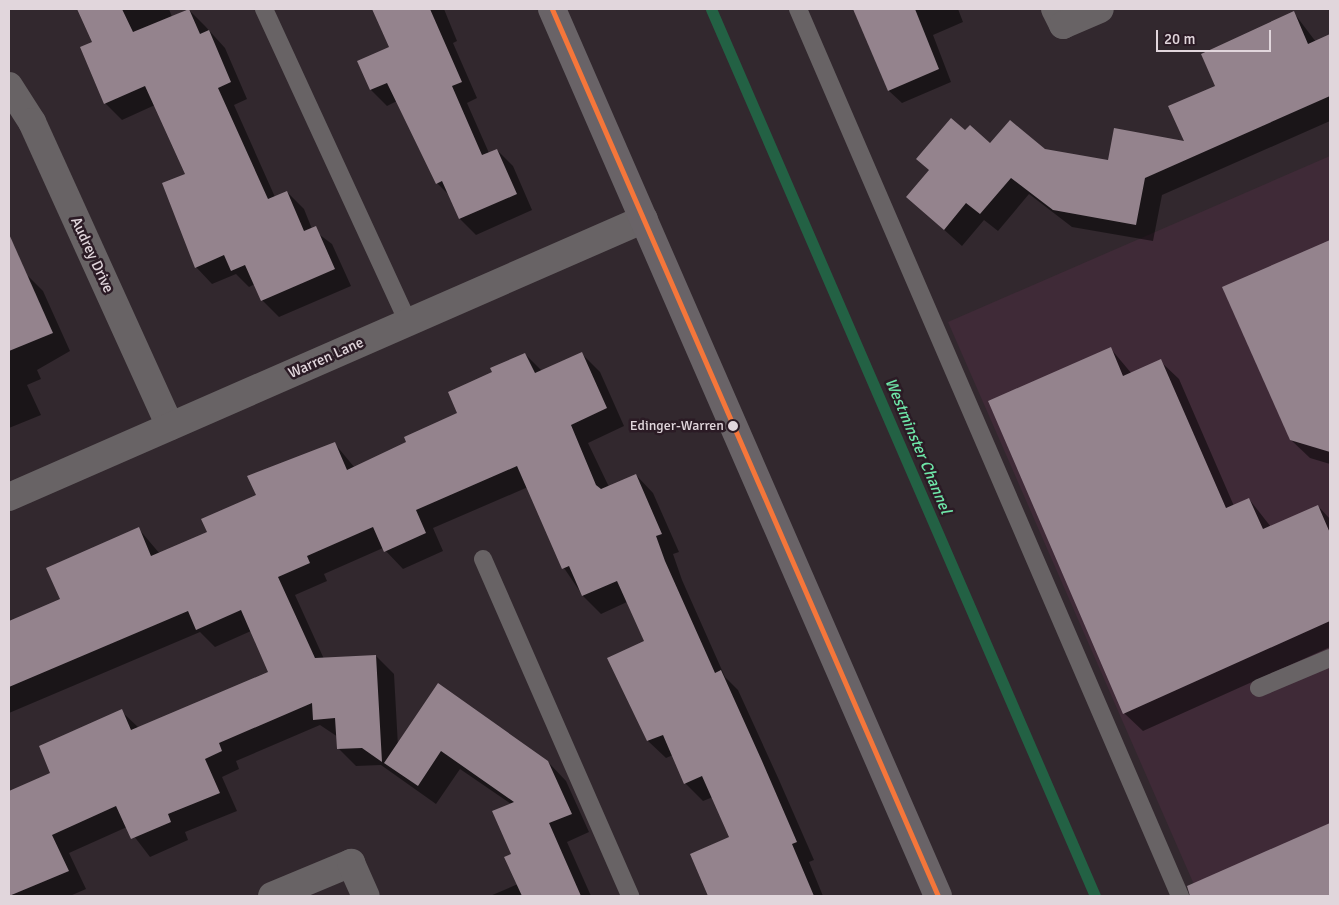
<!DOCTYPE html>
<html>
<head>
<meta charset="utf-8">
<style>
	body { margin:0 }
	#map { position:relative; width:1339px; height:905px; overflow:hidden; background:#32282e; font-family:Signika,sans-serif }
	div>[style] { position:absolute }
	.built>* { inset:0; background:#3f2a37 }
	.shadow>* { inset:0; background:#0007 }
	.stream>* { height:11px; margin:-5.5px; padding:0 5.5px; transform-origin:5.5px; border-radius:5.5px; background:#236144 }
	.building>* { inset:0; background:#94838d }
	.service>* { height:18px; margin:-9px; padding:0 9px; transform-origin:9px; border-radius:9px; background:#686365 }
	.minor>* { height:28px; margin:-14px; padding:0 14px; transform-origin:14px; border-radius:14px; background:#686365 }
	.primary>* { height:28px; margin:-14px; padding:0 14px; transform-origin:14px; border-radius:14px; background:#696367 }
	.bus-1>* { height:5px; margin:-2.5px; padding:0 2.5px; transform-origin:2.5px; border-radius:2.5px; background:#f5763a }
	.dots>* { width:14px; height:14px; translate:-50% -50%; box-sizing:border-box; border:2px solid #2b1b25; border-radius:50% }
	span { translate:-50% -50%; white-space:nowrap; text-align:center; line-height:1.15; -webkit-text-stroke:5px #2b1b25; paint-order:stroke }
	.bus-label { font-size:14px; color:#e1d6dc }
	.right { translate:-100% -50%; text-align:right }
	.street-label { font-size:15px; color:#e1d6dc }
	.water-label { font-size:16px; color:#6ee6a8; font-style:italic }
	.frame { position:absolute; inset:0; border:10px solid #e1d6dc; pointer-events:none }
	.scale { position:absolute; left:1156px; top:30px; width:115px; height:22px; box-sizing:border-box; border:2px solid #e1d6dc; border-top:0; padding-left:6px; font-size:15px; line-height:18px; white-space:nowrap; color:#e1d6dc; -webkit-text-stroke:4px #2b1b25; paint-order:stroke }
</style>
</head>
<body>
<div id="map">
	<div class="built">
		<div style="clip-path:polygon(1330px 156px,1330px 896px,1199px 896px,948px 322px)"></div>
	</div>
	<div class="shadow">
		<div style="clip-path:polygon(78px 9px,169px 9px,172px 17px,188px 9px,205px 26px,225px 48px,247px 99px,234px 105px,275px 197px,287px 192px,304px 209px,312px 229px,332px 244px,351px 286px,279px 317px,262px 300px,255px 284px,249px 287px,236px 274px,212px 284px,196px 267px,186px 174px,155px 105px,122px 120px,105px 103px,93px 43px)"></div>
		<div style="clip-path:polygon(373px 9px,444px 9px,457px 41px,453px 43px,477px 98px,467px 103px,489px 153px,497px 150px,513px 166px,532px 210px,476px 235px,460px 219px,451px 197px,437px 183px,397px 101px,387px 106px,371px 90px,390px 48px)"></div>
		<div style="clip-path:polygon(864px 9px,958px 9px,963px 22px,933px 35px,951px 82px,902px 103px,889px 91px,856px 12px)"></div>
		<div style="clip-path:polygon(1294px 13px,1316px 42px,1330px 36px,1330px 121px,1162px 195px,1153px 241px,1072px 227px,1029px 194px,998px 231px,984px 220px,962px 246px,908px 197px,965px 132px,990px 145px,1109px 162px,1186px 143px,1216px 86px)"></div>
		<div style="clip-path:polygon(1330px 241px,1330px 464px,1310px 458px,1291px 440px,1224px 288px)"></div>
		<div style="clip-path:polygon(25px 273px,43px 291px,70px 351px,37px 370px,41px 379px,27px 385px,41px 415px,9px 428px,9px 280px)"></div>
		<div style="clip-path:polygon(1111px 349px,1132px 374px,1160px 361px,1179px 379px,1234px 506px,1249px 499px,1271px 527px,1318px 506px,1330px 519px,1330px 647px,1143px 731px,1124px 713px)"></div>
		<div style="clip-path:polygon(525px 354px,542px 371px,582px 354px,600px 372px,624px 426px,588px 443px,609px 487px,636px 475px,653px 493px,679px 552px,673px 554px,682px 580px,725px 677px,738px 690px,779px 780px,814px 860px,809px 862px,823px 896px,711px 896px,691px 854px,730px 837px,713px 797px,703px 801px,685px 783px,673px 755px,666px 758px,648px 741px,646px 642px,627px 602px,601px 614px,583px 596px,564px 568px,528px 487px,433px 528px,443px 551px,403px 569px,383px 548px,324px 574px,327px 581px,295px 595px,324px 659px,376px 656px,394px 674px,398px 746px,548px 762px,566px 781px,589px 832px,567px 842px,591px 896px,490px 896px,518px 884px,511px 804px,460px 769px,436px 804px,381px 765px,356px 766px,338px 748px,338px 737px,320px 725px,236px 761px,239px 769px,222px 777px,237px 811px,185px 832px,188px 840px,150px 857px,127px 827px,69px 853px,86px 889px,70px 896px,9px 896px,9px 793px,52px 773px,121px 711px,139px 728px,270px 673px,251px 631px,215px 647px,200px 632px,9px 713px,9px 623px,62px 600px,138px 528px,160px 554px,209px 533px,335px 444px,355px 468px,408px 443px,459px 414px,494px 373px)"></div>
		<div style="clip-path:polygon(1330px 825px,1330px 896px,1201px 896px,1196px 884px)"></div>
	</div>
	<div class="stream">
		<div style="left:711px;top:9px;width:967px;rotate:66.59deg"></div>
	</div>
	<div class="building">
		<div style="clip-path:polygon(77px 9px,122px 9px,133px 32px,189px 9px,200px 34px,209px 30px,231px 82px,218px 88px,268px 199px,287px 191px,304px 231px,316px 226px,335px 269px,261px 301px,245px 265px,231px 271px,224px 255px,195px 268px,162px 183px,185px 174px,145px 86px,104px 104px,80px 47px,92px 42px)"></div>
		<div style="clip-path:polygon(372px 9px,430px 9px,462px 82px,452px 86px,482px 155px,497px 149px,517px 194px,459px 219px,442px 181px,436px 184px,387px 83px,370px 90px,357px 61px,389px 47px)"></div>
		<div style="clip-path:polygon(853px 9px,915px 9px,939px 69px,888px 91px)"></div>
		<div style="clip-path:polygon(1294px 11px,1308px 44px,1330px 34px,1330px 96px,1145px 178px,1136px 225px,1053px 210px,1011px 178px,980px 214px,966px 203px,944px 230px,906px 197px,929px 170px,916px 159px,951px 118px,965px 130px,970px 125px,990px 143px,1010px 120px,1045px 149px,1108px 160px,1114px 128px,1184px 141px,1168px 106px,1215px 86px,1201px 54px)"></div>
		<div style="clip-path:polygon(9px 234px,53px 333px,9px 351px)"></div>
		<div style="clip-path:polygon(1330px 240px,1330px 452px,1290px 440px,1222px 287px)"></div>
		<div style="clip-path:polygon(1111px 347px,1123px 376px,1161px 359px,1226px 508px,1249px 498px,1263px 529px,1318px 505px,1330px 533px,1330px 621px,1123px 714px,988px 401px)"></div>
		<div style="clip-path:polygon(582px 352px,607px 408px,571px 425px,596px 485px,601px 489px,636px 474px,662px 534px,656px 536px,665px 561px,715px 673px,721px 670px,762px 761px,797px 842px,792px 844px,814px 896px,708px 896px,690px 854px,729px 837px,702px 776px,684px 784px,663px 735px,647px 741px,607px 658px,644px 641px,617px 581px,582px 596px,569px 566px,562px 569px,517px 466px,416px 510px,426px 533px,384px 552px,373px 527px,307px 556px,310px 563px,278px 577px,315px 658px,376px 655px,382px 762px,362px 748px,337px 749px,335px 718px,313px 720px,312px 703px,219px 743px,222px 751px,205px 759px,220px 793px,168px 814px,171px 822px,131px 839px,116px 806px,52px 835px,69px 871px,9px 896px,9px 791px,50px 773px,39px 746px,122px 709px,131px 730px,268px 672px,241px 610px,196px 630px,188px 611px,9px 687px,9px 621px,60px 599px,46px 568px,139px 527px,151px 556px,207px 532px,201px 519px,256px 495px,247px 476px,335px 442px,347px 470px,406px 442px,404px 437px,457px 413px,448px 392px,492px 372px,490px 368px,525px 353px,535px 373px)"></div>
		<div style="clip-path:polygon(438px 683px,548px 761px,572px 814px,549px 823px,581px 896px,522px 896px,504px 857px,511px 854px,492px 811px,514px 802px,441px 751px,418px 786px,384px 763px)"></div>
		<div style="clip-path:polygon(1330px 823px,1330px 896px,1190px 896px,1187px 886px)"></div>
	</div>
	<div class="service">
		<div style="left:264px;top:9px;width:345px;rotate:65.3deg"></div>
		<div style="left:798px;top:9px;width:966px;rotate:66.7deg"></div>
		<div style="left:483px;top:559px;width:368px;rotate:66.4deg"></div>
		<div style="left:1259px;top:688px;width:77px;rotate:-22.9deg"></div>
	</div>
	<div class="minor">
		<div style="left:1055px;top:9px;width:18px;rotate:63deg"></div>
		<div style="left:1063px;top:25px;width:40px;rotate:-23.4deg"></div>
		<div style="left:9px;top:86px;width:43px;rotate:57.4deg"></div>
		<div style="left:32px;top:122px;width:334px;rotate:65.6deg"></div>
		<div style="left:9px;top:497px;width:693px;rotate:-23.64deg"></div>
		<div style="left:272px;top:896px;width:86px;rotate:-22.7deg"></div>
		<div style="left:351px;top:863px;width:36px;rotate:66deg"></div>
	</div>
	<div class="primary">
		<div style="left:552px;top:9px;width:967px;rotate:66.48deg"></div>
	</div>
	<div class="bus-1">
		<div style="left:552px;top:9px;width:967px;rotate:66.48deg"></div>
	</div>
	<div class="dots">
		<div style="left:733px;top:426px;background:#e1d6dc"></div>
	</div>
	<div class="bus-label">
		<span class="right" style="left:724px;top:426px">Edinger-Warren</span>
	</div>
	<div class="street-label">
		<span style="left:92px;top:255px;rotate:65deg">Audrey Drive</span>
		<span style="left:326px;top:358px;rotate:-24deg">Warren Lane</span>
	</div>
	<div class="water-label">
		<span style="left:918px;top:446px;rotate:67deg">Westminster Channel</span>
	</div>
	<div class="frame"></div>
	<div class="scale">20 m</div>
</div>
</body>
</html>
